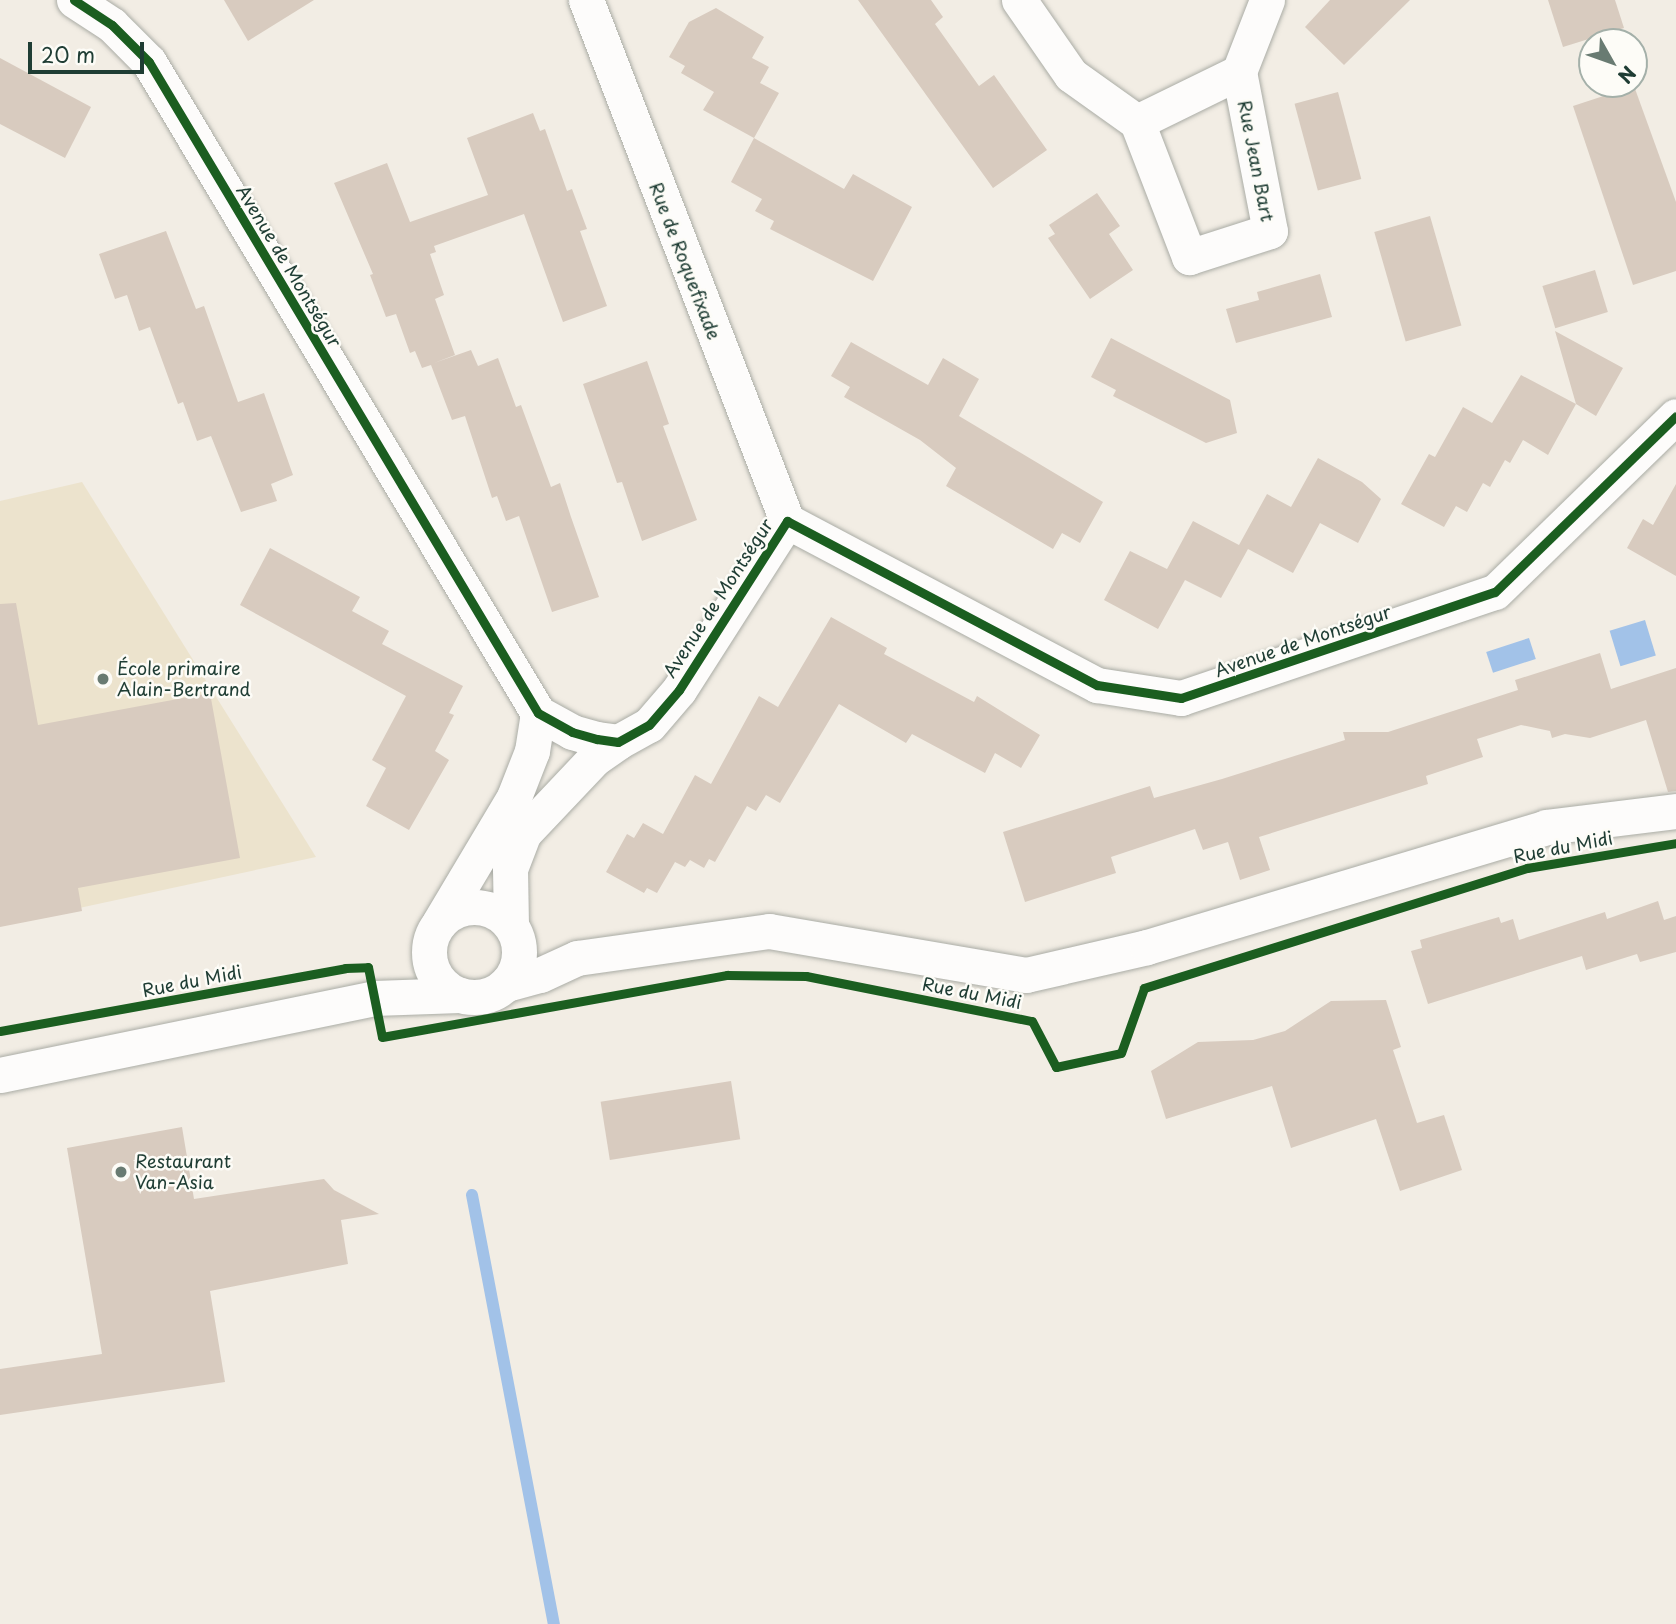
<!DOCTYPE html>
<html>
<head>
<meta charset="utf-8">
<style>
	body { margin:0 }
	#map { position:relative; width:1676px; height:1624px; overflow:hidden; background:#f2ede4; font-family:"Playpen Sans",sans-serif }
	div>[style] { position:absolute }
	.built>* { inset:0; background:#ece3cd }
	.water>* { inset:0; background:#a2c2e8; transform-origin:0 0 }
	.stream>* { height:12px; margin:-6px; padding:0 6px; transform-origin:6px; border-radius:6px; background:#a2c2e8 }
	.building>* { inset:0; background:#d8cbbf; transform-origin:0 0 }
	.roads { filter:drop-shadow(0 0 2px #aaaca5) drop-shadow(0 0 2px #aaaca5) }
	.minor>* { height:35px; margin:-17.5px; padding:0 17.5px; transform-origin:17.5px; border-radius:17.5px; background:#fdfcfb }
	.minor>.ring { margin:-17.5px; padding:0; box-sizing:content-box; background:none; border:35px solid #fdfcfb; border-radius:50% }
	.cycleway>* { height:9px; margin:-4.5px; padding:0 4.5px; transform-origin:4.5px; border-radius:4.5px; background:#1b5e20 }
	.dots>* { width:19px; height:19px; translate:-50% -50%; box-sizing:border-box; border:4px solid #fdfcf7; border-radius:50% }
	span { translate:-50% -50%; white-space:nowrap; text-align:center; line-height:1.15; -webkit-text-stroke:5px #fdfcf7; paint-order:stroke }
	.street-label { font-size:18px; color:#1f3d34 }
	.poi-label { font-size:18px; color:#1f3d34 }
	.left { translate:0 -50%; text-align:left }
	.north { position:absolute; left:1578px; top:28px; width:70px; height:70px; box-sizing:border-box; background:#fdfcf7; border:2px solid #a4b0a9; border-radius:50%; rotate:130deg; font-size:19px; font-weight:700; line-height:28px; text-align:center; color:#1f3d34 }
	.north::after { content:''; display:block; margin:auto; width:24px; height:32px; background:#697b72; clip-path:polygon(50% 0,100% 100%,50% 72%,0 100%) }
	.scale { position:absolute; left:28px; top:42px; width:116px; height:32px; box-sizing:border-box; border:4px solid #1f3d34; border-top:0; padding-left:9px; font-size:21px; line-height:24px; white-space:nowrap; color:#1f3d34; -webkit-text-stroke:5px #fdfcf7; paint-order:stroke }
</style>
</head>
<body>
<div id="map">
	<div class="built">
		<div style="clip-path:polygon(82px 482px,316px 857px,0 925px,0 501px)"></div>
	</div>
	<div class="water">
		<div style="left:1645px;top:620px;width:37px;height:37px;rotate:73deg"></div>
		<div style="left:1529px;top:638px;width:22px;height:45px;rotate:72deg"></div>
	</div>
	<div class="stream">
		<div style="left:472px;top:1195px;width:437px;rotate:79.2deg"></div>
	</div>
	<div class="building">
		<div style="clip-path:polygon(224px 0,314px 0,248px 41px)"></div>
		<div style="clip-path:polygon(858px 0,931px 0,943px 17px,935px 24px,979px 86px,994px 75px,1047px 150px,993px 188px)"></div>
		<div style="clip-path:polygon(1330px 0,1410px 0,1344px 65px,1305px 27px)"></div>
		<div style="clip-path:polygon(1548px 0,1615px 0,1624px 28px,1563px 47px)"></div>
		<div style="clip-path:polygon(716px 8px,764px 37px,752px 58px,769px 67px,760px 83px,779px 93px,754px 138px,703px 110px,714px 92px,681px 73px,685px 66px,669px 57px,689px 22px)"></div>
		<div style="clip-path:polygon(0 58px,91px 107px,65px 158px,0 124px)"></div>
		<div style="clip-path:polygon(1634px 86px,1676px 202px,1676px 271px,1633px 285px,1573px 106px)"></div>
		<div style="left:1338px;top:92px;width:90px;height:45px;rotate:75deg"></div>
		<div style="clip-path:polygon(533px 113px,540px 131px,545px 129px,567px 191px,572px 189px,587px 229px,580px 231px,607px 306px,563px 322px,524px 214px,434px 246px,436px 252px,430px 254px,444px 295px,435px 299px,455px 355px,434px 363px,471px 350px,478px 366px,498px 358px,516px 407px,521px 405px,551px 487px,560px 483px,571px 517px,599px 597px,552px 612px,519px 516px,506px 521px,497px 496px,492px 498px,465px 416px,452px 420px,431px 365px,422px 368px,415px 351px,410px 353px,396px 314px,386px 317px,370px 275px,373px 274px,334px 183px,387px 163px,410px 222px,488px 195px,467px 138px)"></div>
		<div style="clip-path:polygon(754px 138px,844px 189px,853px 174px,912px 207px,873px 281px,770px 229px,774px 221px,755px 211px,762px 199px,731px 182px)"></div>
		<div style="clip-path:polygon(1097px 193px,1120px 226px,1109px 234px,1133px 270px,1090px 299px,1048px 238px,1055px 234px,1049px 225px)"></div>
		<div style="left:1430px;top:216px;width:114px;height:58px;rotate:74deg"></div>
		<div style="clip-path:polygon(166px 231px,196px 309px,204px 306px,238px 402px,264px 393px,293px 475px,271px 484px,277px 501px,241px 512px,211px 436px,197px 441px,183px 402px,178px 404px,150px 327px,139px 331px,127px 295px,115px 299px,99px 254px)"></div>
		<div style="left:1595px;top:270px;width:44px;height:55px;rotate:73deg"></div>
		<div style="clip-path:polygon(1320px 274px,1332px 317px,1236px 343px,1226px 309px,1259px 300px,1257px 292px)"></div>
		<div style="clip-path:polygon(1555px 331px,1623px 368px,1596px 416px,1576px 404px,1548px 455px,1523px 440px,1510px 463px,1505px 460px,1490px 487px,1483px 483px,1467px 512px,1456px 506px,1444px 527px,1401px 504px,1429px 454px,1435px 457px,1463px 407px,1492px 423px,1521px 375px,1576px 404px)"></div>
		<div style="clip-path:polygon(1111px 338px,1230px 400px,1237px 433px,1206px 443px,1113px 396px,1116px 390px,1091px 377px)"></div>
		<div style="clip-path:polygon(851px 342px,928px 385px,943px 358px,979px 379px,959px 416px,1103px 502px,1080px 543px,1062px 533px,1053px 549px,946px 486px,956px 468px,920px 440px,844px 397px,850px 387px,831px 376px)"></div>
		<div style="clip-path:polygon(647px 361px,669px 424px,663px 426px,697px 520px,642px 541px,622px 482px,617px 483px,583px 384px)"></div>
		<div style="clip-path:polygon(1318px 458px,1362px 482px,1381px 499px,1358px 543px,1320px 523px,1293px 573px,1248px 549px,1221px 598px,1185px 580px,1158px 629px,1104px 600px,1130px 551px,1167px 569px,1193px 521px,1239px 545px,1267px 494px,1291px 507px)"></div>
		<div style="clip-path:polygon(1676px 484px,1676px 576px,1627px 548px,1643px 519px,1653px 525px)"></div>
		<div style="clip-path:polygon(270px 548px,360px 597px,352px 611px,389px 631px,382px 644px,463px 686px,449px 713px,454px 715px,435px 751px,449px 760px,409px 830px,366px 806px,386px 768px,372px 760px,406px 696px,240px 605px)"></div>
		<div style="clip-path:polygon(16px 603px,38px 725px,210px 693px,240px 858px,78px 888px,82px 911px,0 927px,0 604px)"></div>
		<div style="clip-path:polygon(831px 617px,887px 648px,884px 654px,974px 702px,977px 696px,1040px 735px,1021px 768px,995px 753px,985px 773px,912px 734px,906px 743px,839px 704px,780px 803px,766px 795px,756px 811px,747px 806px,715px 862px,709px 859px,704px 868px,690px 860px,685px 867px,675px 862px,657px 893px,647px 888px,644px 893px,606px 872px,627px 834px,634px 838px,643px 823px,663px 834px,695px 775px,711px 784px,759px 696px,778px 707px)"></div>
		<div style="clip-path:polygon(1600px 653px,1611px 689px,1676px 668px,1676px 791px,1668px 792px,1646px 720px,1590px 738px,1565px 734px,1552px 738px,1550px 731px,1521px 725px,1477px 739px,1483px 757px,1426px 776px,1428px 784px,1259px 837px,1270px 870px,1240px 880px,1228px 842px,1203px 850px,1195px 829px,1111px 857px,1116px 873px,1025px 902px,1003px 832px,1150px 786px,1154px 798px,1222px 779px,1345px 740px,1343px 732px,1388px 732px,1518px 690px,1515px 680px)"></div>
		<div style="clip-path:polygon(1658px 901px,1664px 920px,1676px 916px,1676px 952px,1640px 962px,1637px 954px,1586px 970px,1582px 956px,1428px 1004px,1411px 951px,1422px 948px,1420px 940px,1499px 917px,1501px 923px,1513px 919px,1519px 940px,1605px 912px,1607px 919px)"></div>
		<div style="clip-path:polygon(1386px 1000px,1401px 1047px,1393px 1050px,1417px 1123px,1444px 1115px,1462px 1170px,1400px 1191px,1376px 1119px,1291px 1148px,1272px 1086px,1166px 1119px,1151px 1071px,1198px 1042px,1253px 1040px,1285px 1031px,1331px 1001px)"></div>
		<div style="left:731px;top:1081px;width:59px;height:132px;rotate:81deg"></div>
		<div style="clip-path:polygon(182px 1127px,194px 1199px,324px 1179px,334px 1190px,379px 1214px,341px 1220px,348px 1264px,210px 1291px,225px 1382px,0 1415px,0 1369px,102px 1354px,67px 1148px)"></div>
	</div>
	<div class="roads">
		<div class="minor">
			<div style="left:74px;top:0;width:45px;rotate:33.3deg"></div>
			<div style="left:112px;top:25px;width:52px;rotate:45deg"></div>
			<div style="left:149px;top:62px;width:758px;rotate:59.14deg"></div>
			<div style="left:538px;top:713px;width:39px;rotate:29deg"></div>
			<div style="left:572px;top:732px;width:26px;rotate:16deg"></div>
			<div style="left:597px;top:739px;width:21px;rotate:8deg"></div>
			<div style="left:618px;top:742px;width:35px;rotate:-29deg"></div>
			<div style="left:649px;top:725px;width:46px;rotate:-49.4deg"></div>
			<div style="left:679px;top:690px;width:201px;rotate:-57.4deg"></div>
			<div style="left:787px;top:521px;width:351px;rotate:27.9deg"></div>
			<div style="left:1097px;top:685px;width:85px;rotate:8.8deg"></div>
			<div style="left:1181px;top:698px;width:331px;rotate:-18.7deg"></div>
			<div style="left:1495px;top:592px;width:252px;rotate:-44.2deg"></div>
			<div style="left:586px;top:0;width:558px;rotate:68.9deg"></div>
			<div style="left:1019px;top:0;width:91px;rotate:55.3deg"></div>
			<div style="left:1071px;top:75px;width:81px;rotate:35.5deg"></div>
			<div style="left:1137px;top:122px;width:114px;rotate:-26.1deg"></div>
			<div style="left:1239px;top:72px;width:77px;rotate:-68.7deg"></div>
			<div style="left:1137px;top:122px;width:145px;rotate:68.9deg"></div>
			<div style="left:1189px;top:257px;width:85px;rotate:-17.8deg"></div>
			<div style="left:1270px;top:231px;width:162px;rotate:-101deg"></div>
			<div class="ring" style="left:429px;top:907px;width:55px;height:55px"></div>
			<div style="left:439px;top:923px;width:147px;rotate:-59.2deg"></div>
			<div style="left:514px;top:797px;width:49px;rotate:-68.6deg"></div>
			<div style="left:532px;top:751px;width:38px;rotate:-81deg"></div>
			<div style="left:511px;top:925px;width:56px;rotate:-91deg"></div>
			<div style="left:510px;top:869px;width:39px;rotate:-69deg"></div>
			<div style="left:524px;top:833px;width:102px;rotate:-46.6deg"></div>
			<div style="left:594px;top:759px;width:29px;rotate:-35deg"></div>
			<div style="left:506px;top:984px;width:35px;rotate:-15deg"></div>
			<div style="left:540px;top:975px;width:41px;rotate:-24.7deg"></div>
			<div style="left:577px;top:958px;width:194px;rotate:-8deg"></div>
			<div style="left:769px;top:931px;width:261px;rotate:9.7deg"></div>
			<div style="left:1026px;top:975px;width:124px;rotate:-13deg"></div>
			<div style="left:1147px;top:947px;width:417px;rotate:-16.7deg"></div>
			<div style="left:1546px;top:827px;width:131px;rotate:-7deg"></div>
			<div style="left:0;top:1075px;width:382px;rotate:-11.6deg"></div>
			<div style="left:374px;top:998px;width:86px;rotate:-2deg"></div>
		</div>
	</div>
	<div class="cycleway">
		<div style="left:74px;top:0;width:45px;rotate:33.3deg"></div>
		<div style="left:112px;top:25px;width:52px;rotate:45deg"></div>
		<div style="left:149px;top:62px;width:758px;rotate:59.14deg"></div>
		<div style="left:538px;top:713px;width:39px;rotate:29deg"></div>
		<div style="left:572px;top:732px;width:26px;rotate:16deg"></div>
		<div style="left:597px;top:739px;width:21px;rotate:8deg"></div>
		<div style="left:618px;top:742px;width:35px;rotate:-29deg"></div>
		<div style="left:649px;top:725px;width:46px;rotate:-49.4deg"></div>
		<div style="left:679px;top:690px;width:201px;rotate:-57.4deg"></div>
		<div style="left:787px;top:521px;width:351px;rotate:27.9deg"></div>
		<div style="left:1097px;top:685px;width:85px;rotate:8.8deg"></div>
		<div style="left:1181px;top:698px;width:331px;rotate:-18.7deg"></div>
		<div style="left:1495px;top:592px;width:252px;rotate:-44.2deg"></div>
		<div style="left:0;top:1031px;width:351px;rotate:-10.3deg"></div>
		<div style="left:345px;top:968px;width:23px;rotate:-2deg"></div>
		<div style="left:368px;top:967px;width:71px;rotate:78.7deg"></div>
		<div style="left:382px;top:1037px;width:351px;rotate:-10.2deg"></div>
		<div style="left:727px;top:975px;width:79px;rotate:0.7deg"></div>
		<div style="left:806px;top:976px;width:230px;rotate:11.3deg"></div>
		<div style="left:1032px;top:1021px;width:52px;rotate:62.4deg"></div>
		<div style="left:1056px;top:1067px;width:66px;rotate:-12.2deg"></div>
		<div style="left:1121px;top:1053px;width:69px;rotate:-70.5deg"></div>
		<div style="left:1144px;top:988px;width:401px;rotate:-17.4deg"></div>
		<div style="left:1527px;top:868px;width:151px;rotate:-9.5deg"></div>
	</div>
	<div class="dots">
		<div style="left:103px;top:679px;background:#697b72"></div>
		<div style="left:121px;top:1172px;background:#697b72"></div>
	</div>
	<div class="street-label">
		<span style="left:1256px;top:161px;rotate:79deg">Rue Jean Bart</span>
		<span style="left:685px;top:261px;rotate:69deg">Rue de Roquefixade</span>
		<span style="left:289px;top:266px;rotate:59deg">Avenue de Montségur</span>
		<span style="left:718px;top:598px;rotate:-57deg">Avenue de Montségur</span>
		<span style="left:1303px;top:641px;rotate:-19deg">Avenue de Montségur</span>
		<span style="left:1563px;top:847px;rotate:-11deg">Rue du Midi</span>
		<span style="left:192px;top:981px;rotate:-11deg">Rue du Midi</span>
		<span style="left:972px;top:993px;rotate:11deg">Rue du Midi</span>
	</div>
	<div class="poi-label">
		<span class="left" style="left:117px;top:679px">École primaire<br>Alain-Bertrand</span>
		<span class="left" style="left:135px;top:1172px">Restaurant<br>Van-Asia</span>
	</div>
	<div class="north">N</div>
	<div class="scale">20 m</div>
</div>
</body>
</html>
